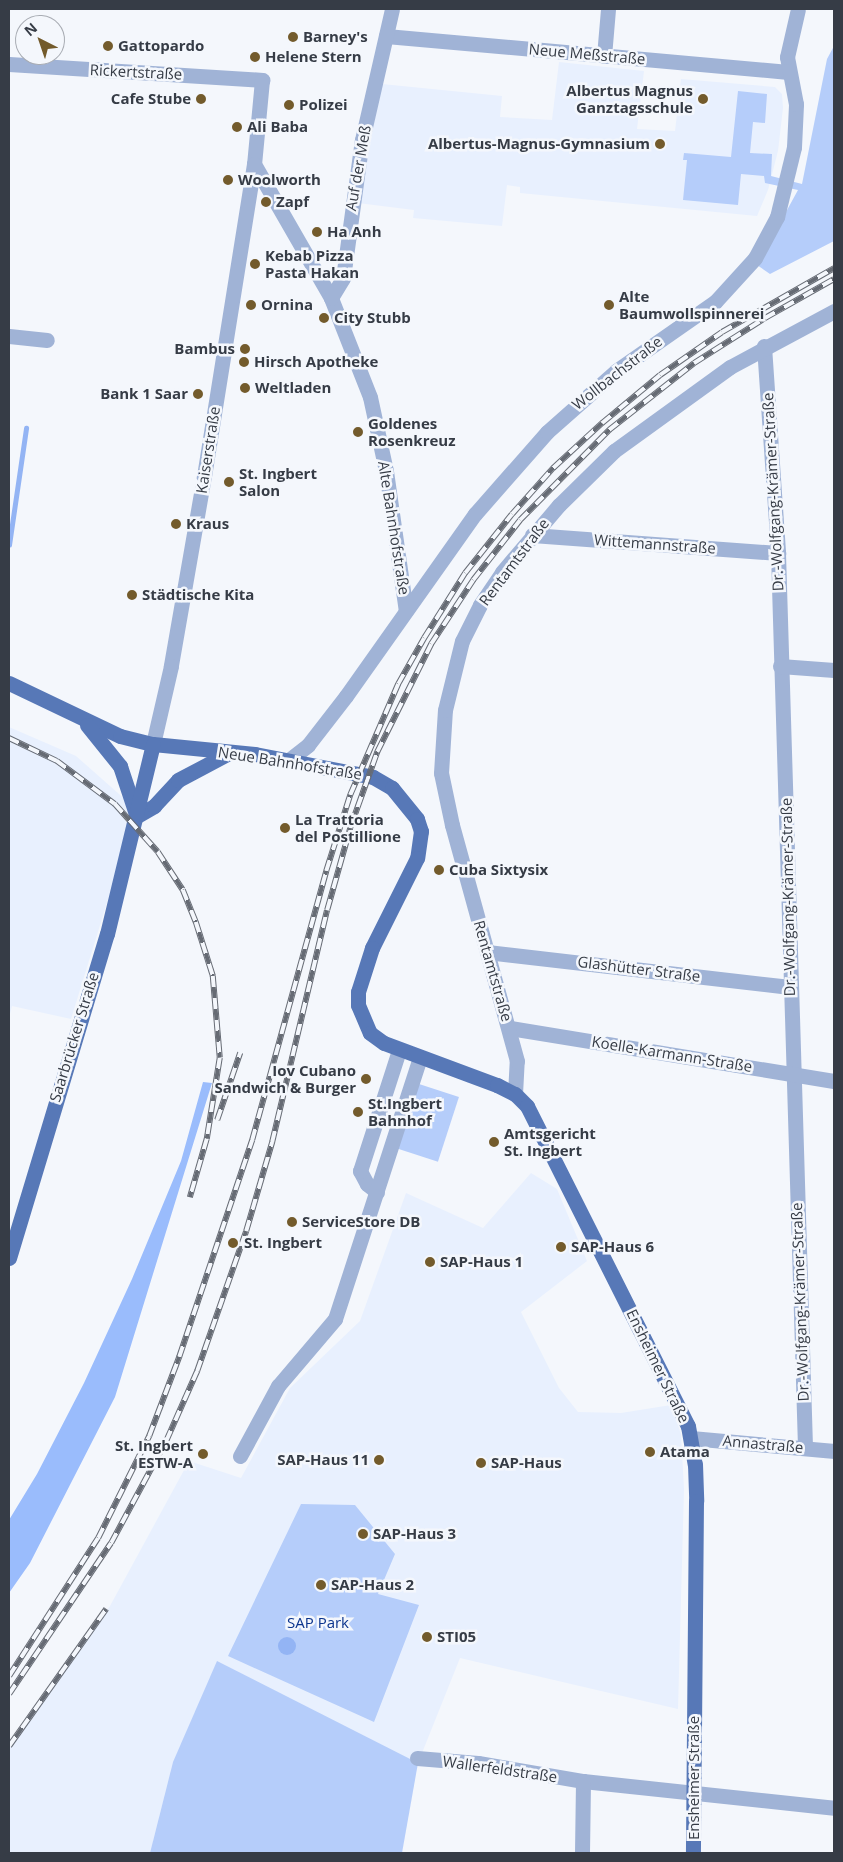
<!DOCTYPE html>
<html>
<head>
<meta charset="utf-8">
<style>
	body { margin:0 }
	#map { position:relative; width:843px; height:1862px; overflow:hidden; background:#f4f7fc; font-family:"Open Sans",sans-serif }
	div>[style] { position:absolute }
	.built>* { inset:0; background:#e8f0fe }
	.green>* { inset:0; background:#b5cdfa; transform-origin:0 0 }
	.forest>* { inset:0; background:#9abcfc }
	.water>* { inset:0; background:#93b4f4 }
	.round { border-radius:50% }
	.stream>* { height:4.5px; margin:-2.25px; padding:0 2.25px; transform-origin:2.25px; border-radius:2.25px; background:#93b4f4 }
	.minor>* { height:15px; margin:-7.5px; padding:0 7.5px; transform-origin:7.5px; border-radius:7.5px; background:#a0b3d6 }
	.major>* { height:15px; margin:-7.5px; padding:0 7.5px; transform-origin:7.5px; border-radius:7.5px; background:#5778b7 }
	.rail>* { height:5.5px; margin-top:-2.75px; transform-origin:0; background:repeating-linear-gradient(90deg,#f4f7fc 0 11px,#666b74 0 22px); box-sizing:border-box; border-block:1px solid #666b74 }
	.dots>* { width:14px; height:14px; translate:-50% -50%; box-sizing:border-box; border:2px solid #f4f7fc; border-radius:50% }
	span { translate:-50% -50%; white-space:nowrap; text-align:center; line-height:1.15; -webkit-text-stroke:5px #f4f7fc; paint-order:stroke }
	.poi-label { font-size:15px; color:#363c46; font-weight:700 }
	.left { translate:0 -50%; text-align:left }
	.right { translate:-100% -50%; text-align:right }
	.street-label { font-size:15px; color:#363c46 }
	.park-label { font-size:15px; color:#0b348d }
	.frame { position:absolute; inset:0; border:10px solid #363c46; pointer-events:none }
	.north { position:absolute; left:15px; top:15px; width:50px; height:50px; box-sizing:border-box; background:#f4f7fc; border:1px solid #a8acb3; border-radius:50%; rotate:319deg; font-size:14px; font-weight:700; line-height:20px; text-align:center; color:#363c46 }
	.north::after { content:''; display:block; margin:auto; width:18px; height:22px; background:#735b2c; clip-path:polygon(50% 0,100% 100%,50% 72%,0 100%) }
</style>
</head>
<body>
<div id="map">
	<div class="built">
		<div style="clip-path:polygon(559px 62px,644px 71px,637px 129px,675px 131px,681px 79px,775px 87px,782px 94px,783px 108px,778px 151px,768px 190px,757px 216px,520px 193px,520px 187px,507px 185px,502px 226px,413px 218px,414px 210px,358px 203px,382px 84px,502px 96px,500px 117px,552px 120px)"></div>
		<div style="clip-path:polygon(9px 727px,76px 756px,136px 809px,71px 1019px,12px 1006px,9px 1018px)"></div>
		<div style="clip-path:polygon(531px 1173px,557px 1189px,587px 1261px,521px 1312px,559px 1388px,578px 1412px,621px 1413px,671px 1405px,681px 1434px,684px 1489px,678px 1709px,460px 1658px,418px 1763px,173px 1762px,150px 1853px,9px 1853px,9px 1746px,110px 1606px,189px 1461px,241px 1478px,290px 1388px,360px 1321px,406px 1193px,483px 1228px)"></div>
	</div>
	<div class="green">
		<div style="clip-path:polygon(834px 46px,834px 241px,770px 274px,757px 265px,798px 190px,765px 183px,764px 176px,741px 174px,738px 205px,683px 200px,687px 160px,683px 160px,684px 153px,731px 157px,738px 91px,767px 94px,765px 123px,753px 122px,750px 153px,772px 154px,771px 176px,802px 184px,827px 59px)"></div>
		<div style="left:419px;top:1084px;width:42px;height:68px;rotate:18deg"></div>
		<div style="clip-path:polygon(301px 1504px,355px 1505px,395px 1554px,378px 1594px,419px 1605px,374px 1722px,228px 1656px)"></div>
		<div style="clip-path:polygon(217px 1661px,418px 1763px,402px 1853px,150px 1853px,173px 1762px)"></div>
	</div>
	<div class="forest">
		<div style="clip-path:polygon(203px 1082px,212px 1083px,115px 1397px,30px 1563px,9px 1593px,9px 1520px,37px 1474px,84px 1383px,132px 1279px,181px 1161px)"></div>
	</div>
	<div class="water">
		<div class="round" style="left:278px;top:1637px;width:18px;height:18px"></div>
	</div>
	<div class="stream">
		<div style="left:9px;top:545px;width:118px;rotate:-81.7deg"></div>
	</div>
	<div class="minor">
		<div style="left:386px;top:36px;width:404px;rotate:5.1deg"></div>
		<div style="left:604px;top:56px;width:47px;rotate:-85.1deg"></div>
		<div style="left:9px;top:64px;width:254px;rotate:3.6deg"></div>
		<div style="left:262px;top:80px;width:84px;rotate:95.4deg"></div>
		<div style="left:254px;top:164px;width:316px;rotate:99.1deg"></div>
		<div style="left:204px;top:476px;width:193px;rotate:99.9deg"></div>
		<div style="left:171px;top:666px;width:80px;rotate:103deg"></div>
		<div style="left:254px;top:164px;width:155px;rotate:60.1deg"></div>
		<div style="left:331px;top:298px;width:106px;rotate:68.5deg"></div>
		<div style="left:370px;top:397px;width:76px;rotate:77.8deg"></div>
		<div style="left:386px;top:471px;width:141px;rotate:81.9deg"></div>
		<div style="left:331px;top:298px;width:23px;rotate:-59deg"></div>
		<div style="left:343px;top:278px;width:139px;rotate:-82.2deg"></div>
		<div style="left:362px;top:140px;width:134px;rotate:-77.1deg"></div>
		<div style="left:9px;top:336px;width:38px;rotate:6deg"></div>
		<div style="left:764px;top:346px;width:207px;rotate:86.1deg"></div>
		<div style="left:778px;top:553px;width:895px;rotate:88.27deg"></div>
		<div style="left:532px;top:535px;width:247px;rotate:4.2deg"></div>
		<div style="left:780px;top:666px;width:54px;rotate:4.2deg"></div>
		<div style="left:289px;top:760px;width:24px;rotate:-38deg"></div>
		<div style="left:308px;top:745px;width:62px;rotate:-52.2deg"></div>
		<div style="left:346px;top:696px;width:223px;rotate:-54.7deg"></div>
		<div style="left:475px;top:514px;width:109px;rotate:-48.7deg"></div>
		<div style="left:547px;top:432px;width:92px;rotate:-41.5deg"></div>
		<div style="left:616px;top:371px;width:121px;rotate:-34.9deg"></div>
		<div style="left:715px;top:302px;width:59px;rotate:-47.7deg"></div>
		<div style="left:755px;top:258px;width:47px;rotate:-61.8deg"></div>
		<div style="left:777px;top:217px;width:72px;rotate:-76.3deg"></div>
		<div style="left:794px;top:147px;width:43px;rotate:-87.3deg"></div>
		<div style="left:796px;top:104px;width:48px;rotate:-100.8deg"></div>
		<div style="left:787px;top:57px;width:49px;rotate:-77.1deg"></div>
		<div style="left:487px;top:952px;width:305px;rotate:6.6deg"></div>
		<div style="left:510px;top:1028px;width:328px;rotate:9.3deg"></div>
		<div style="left:515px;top:1094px;width:33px;rotate:-87deg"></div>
		<div style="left:517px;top:1061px;width:245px;rotate:-105.4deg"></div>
		<div style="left:452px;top:825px;width:53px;rotate:-101.9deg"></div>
		<div style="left:441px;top:773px;width:63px;rotate:-86.4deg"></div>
		<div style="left:445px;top:710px;width:71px;rotate:-76.2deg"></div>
		<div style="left:462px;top:641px;width:40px;rotate:-63.4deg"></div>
		<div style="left:480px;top:605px;width:40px;rotate:-56deg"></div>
		<div style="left:502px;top:572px;width:88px;rotate:-49.6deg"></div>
		<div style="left:559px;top:505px;width:77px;rotate:-44.5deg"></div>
		<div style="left:614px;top:451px;width:143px;rotate:-35.9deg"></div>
		<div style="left:730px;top:367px;width:118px;rotate:-28.3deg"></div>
		<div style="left:377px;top:1192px;width:13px;rotate:-141deg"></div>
		<div style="left:367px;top:1184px;width:15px;rotate:-118deg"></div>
		<div style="left:360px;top:1171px;width:127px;rotate:-72.1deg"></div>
		<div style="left:691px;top:1438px;width:144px;rotate:5.2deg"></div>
		<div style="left:240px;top:1456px;width:80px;rotate:-61.5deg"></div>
		<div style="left:278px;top:1386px;width:88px;rotate:-49.6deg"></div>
		<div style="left:335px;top:1319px;width:274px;rotate:-72deg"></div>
		<div style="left:417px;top:1758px;width:61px;rotate:4.7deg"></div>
		<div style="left:478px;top:1763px;width:107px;rotate:9.7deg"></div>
		<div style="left:583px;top:1781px;width:252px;rotate:6.1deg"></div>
		<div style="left:582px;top:1853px;width:72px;rotate:-89.2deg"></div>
	</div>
	<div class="major">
		<div style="left:9px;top:683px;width:123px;rotate:25.5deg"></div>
		<div style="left:120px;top:736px;width:34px;rotate:14deg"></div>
		<div style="left:153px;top:744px;width:102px;rotate:5.6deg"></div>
		<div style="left:255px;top:754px;width:120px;rotate:11deg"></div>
		<div style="left:373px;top:777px;width:22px;rotate:30deg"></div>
		<div style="left:392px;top:788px;width:40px;rotate:51deg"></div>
		<div style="left:417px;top:819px;width:13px;rotate:72deg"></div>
		<div style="left:421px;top:831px;width:27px;rotate:98deg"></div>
		<div style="left:417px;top:858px;width:101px;rotate:116.6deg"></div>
		<div style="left:372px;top:948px;width:46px;rotate:107.7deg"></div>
		<div style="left:358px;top:992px;width:13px;rotate:90deg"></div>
		<div style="left:358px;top:1005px;width:30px;rotate:67deg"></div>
		<div style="left:370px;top:1033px;width:17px;rotate:36deg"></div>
		<div style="left:384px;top:1043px;width:121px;rotate:20.4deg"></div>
		<div style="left:497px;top:1085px;width:20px;rotate:27deg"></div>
		<div style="left:515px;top:1094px;width:17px;rotate:45deg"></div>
		<div style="left:527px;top:1106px;width:358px;rotate:63.3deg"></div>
		<div style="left:688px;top:1426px;width:39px;rotate:80deg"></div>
		<div style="left:695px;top:1464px;width:37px;rotate:88deg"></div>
		<div style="left:696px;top:1501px;width:352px;rotate:90.5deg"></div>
		<div style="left:87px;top:725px;width:53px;rotate:51.2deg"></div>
		<div style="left:120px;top:766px;width:51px;rotate:71.6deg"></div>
		<div style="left:137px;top:816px;width:20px;rotate:-30deg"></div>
		<div style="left:154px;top:806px;width:35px;rotate:-47deg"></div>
		<div style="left:178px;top:780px;width:58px;rotate:-27.9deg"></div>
		<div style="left:9px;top:1258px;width:338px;rotate:-73.2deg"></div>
		<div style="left:107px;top:934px;width:195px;rotate:-76.4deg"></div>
	</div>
	<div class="rail">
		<div style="left:9px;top:738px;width:53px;rotate:25.6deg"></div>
		<div style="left:57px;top:761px;width:72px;rotate:36.6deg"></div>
		<div style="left:115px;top:804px;width:64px;rotate:48.1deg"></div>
		<div style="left:158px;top:852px;width:45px;rotate:56.7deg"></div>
		<div style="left:183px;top:890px;width:35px;rotate:68deg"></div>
		<div style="left:196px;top:922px;width:57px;rotate:72.5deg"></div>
		<div style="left:213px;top:976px;width:82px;rotate:85.1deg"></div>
		<div style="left:220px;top:1058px;width:82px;rotate:99.1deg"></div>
		<div style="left:207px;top:1139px;width:61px;rotate:106.1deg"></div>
		<div style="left:217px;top:1120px;width:71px;rotate:-71.1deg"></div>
		<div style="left:9px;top:1676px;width:164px;rotate:-57.2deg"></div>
		<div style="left:98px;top:1538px;width:114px;rotate:-63.4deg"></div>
		<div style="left:149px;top:1436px;width:85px;rotate:-69.2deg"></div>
		<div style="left:179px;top:1357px;width:229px;rotate:-71.4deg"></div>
		<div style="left:252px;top:1140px;width:279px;rotate:-74.6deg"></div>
		<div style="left:326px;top:871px;width:80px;rotate:-72.5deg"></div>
		<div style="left:350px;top:795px;width:121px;rotate:-66.6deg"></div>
		<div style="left:398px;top:684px;width:53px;rotate:-60.5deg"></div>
		<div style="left:424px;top:638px;width:77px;rotate:-57.8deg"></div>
		<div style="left:465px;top:573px;width:75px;rotate:-51.5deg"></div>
		<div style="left:512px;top:514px;width:62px;rotate:-48.3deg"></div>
		<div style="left:553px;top:468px;width:67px;rotate:-42.6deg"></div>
		<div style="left:602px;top:423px;width:75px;rotate:-39.6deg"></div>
		<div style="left:660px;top:375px;width:75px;rotate:-34.7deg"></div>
		<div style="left:722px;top:332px;width:129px;rotate:-29.7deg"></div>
		<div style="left:9px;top:1694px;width:182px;rotate:-56deg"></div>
		<div style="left:111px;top:1543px;width:116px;rotate:-61.7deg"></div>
		<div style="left:166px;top:1441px;width:77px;rotate:-66.1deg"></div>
		<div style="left:197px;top:1371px;width:148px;rotate:-70.7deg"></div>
		<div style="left:246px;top:1231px;width:93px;rotate:-73.7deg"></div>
		<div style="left:272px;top:1142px;width:238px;rotate:-76.7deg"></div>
		<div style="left:327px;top:910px;width:85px;rotate:-74.3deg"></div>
		<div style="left:350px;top:828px;width:81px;rotate:-70.4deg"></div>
		<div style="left:377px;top:752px;width:121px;rotate:-63.4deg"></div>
		<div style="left:431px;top:644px;width:77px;rotate:-56.7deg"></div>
		<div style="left:473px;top:580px;width:76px;rotate:-51.9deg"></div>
		<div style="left:520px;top:520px;width:127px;rotate:-45.3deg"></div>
		<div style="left:609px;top:430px;width:108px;rotate:-38.2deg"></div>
		<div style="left:694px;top:363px;width:84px;rotate:-32.4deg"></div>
		<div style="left:765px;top:318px;width:79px;rotate:-29.5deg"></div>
		<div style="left:9px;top:1746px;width:168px;rotate:-54.7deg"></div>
	</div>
	<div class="dots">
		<div style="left:293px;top:37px;background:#735b2c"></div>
		<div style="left:108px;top:46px;background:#735b2c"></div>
		<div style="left:255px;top:57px;background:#735b2c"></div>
		<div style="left:201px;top:99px;background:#735b2c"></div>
		<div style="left:703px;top:99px;background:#735b2c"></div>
		<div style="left:289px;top:105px;background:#735b2c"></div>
		<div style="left:237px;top:127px;background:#735b2c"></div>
		<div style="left:660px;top:144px;background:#735b2c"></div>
		<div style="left:228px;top:180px;background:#735b2c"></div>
		<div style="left:266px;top:202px;background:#735b2c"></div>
		<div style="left:317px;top:232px;background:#735b2c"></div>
		<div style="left:255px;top:264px;background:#735b2c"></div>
		<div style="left:251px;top:305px;background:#735b2c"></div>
		<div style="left:609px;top:305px;background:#735b2c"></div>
		<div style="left:324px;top:318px;background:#735b2c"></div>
		<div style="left:245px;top:349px;background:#735b2c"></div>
		<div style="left:244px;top:362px;background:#735b2c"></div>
		<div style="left:245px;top:388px;background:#735b2c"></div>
		<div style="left:198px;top:394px;background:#735b2c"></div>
		<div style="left:358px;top:432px;background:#735b2c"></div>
		<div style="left:229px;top:482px;background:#735b2c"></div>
		<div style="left:176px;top:524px;background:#735b2c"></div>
		<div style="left:132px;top:595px;background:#735b2c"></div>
		<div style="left:285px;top:828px;background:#735b2c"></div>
		<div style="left:439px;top:870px;background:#735b2c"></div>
		<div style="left:366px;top:1079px;background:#735b2c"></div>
		<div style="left:358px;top:1112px;background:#735b2c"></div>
		<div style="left:494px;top:1142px;background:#735b2c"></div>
		<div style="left:292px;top:1222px;background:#735b2c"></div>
		<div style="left:233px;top:1243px;background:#735b2c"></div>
		<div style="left:561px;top:1247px;background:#735b2c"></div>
		<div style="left:430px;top:1262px;background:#735b2c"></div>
		<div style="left:650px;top:1452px;background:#735b2c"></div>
		<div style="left:203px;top:1454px;background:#735b2c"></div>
		<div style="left:379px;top:1460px;background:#735b2c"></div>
		<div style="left:481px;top:1463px;background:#735b2c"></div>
		<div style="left:363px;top:1534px;background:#735b2c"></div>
		<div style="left:321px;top:1585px;background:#735b2c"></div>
		<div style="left:427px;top:1637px;background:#735b2c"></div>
	</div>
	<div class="poi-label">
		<span class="left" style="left:303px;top:37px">Barney's</span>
		<span class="left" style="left:118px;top:46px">Gattopardo</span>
		<span class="left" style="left:265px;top:57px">Helene Stern</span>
		<span class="right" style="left:693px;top:99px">Albertus Magnus<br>Ganztagsschule</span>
		<span class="right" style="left:191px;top:99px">Cafe Stube</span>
		<span class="left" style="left:299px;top:105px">Polizei</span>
		<span class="left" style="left:247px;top:127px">Ali Baba</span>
		<span class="right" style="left:650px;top:144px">Albertus-Magnus-Gymnasium</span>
		<span class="left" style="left:238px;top:180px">Woolworth</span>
		<span class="left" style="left:276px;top:202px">Zapf</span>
		<span class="left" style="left:327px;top:232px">Ha Anh</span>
		<span class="left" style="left:265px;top:264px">Kebab Pizza<br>Pasta Hakan</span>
		<span class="left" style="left:619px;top:305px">Alte<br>Baumwollspinnerei</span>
		<span class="left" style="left:261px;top:305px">Ornina</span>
		<span class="left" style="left:334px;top:318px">City Stubb</span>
		<span class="right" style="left:235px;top:349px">Bambus</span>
		<span class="left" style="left:254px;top:362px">Hirsch Apotheke</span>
		<span class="left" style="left:255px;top:388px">Weltladen</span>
		<span class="right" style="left:188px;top:394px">Bank 1 Saar</span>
		<span class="left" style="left:368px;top:432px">Goldenes<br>Rosenkreuz</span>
		<span class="left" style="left:239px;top:482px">St. Ingbert<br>Salon</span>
		<span class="left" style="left:186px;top:524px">Kraus</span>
		<span class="left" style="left:142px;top:595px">Städtische Kita</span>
		<span class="left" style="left:295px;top:828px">La Trattoria<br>del Postillione</span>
		<span class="left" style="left:449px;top:870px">Cuba Sixtysix</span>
		<span class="right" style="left:356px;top:1079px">Iov Cubano<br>Sandwich &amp; Burger</span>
		<span class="left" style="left:368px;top:1112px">St.Ingbert<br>Bahnhof</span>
		<span class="left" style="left:504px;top:1142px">Amtsgericht<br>St. Ingbert</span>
		<span class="left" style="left:302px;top:1222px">ServiceStore DB</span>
		<span class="left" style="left:244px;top:1243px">St. Ingbert</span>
		<span class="left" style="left:571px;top:1247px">SAP-Haus 6</span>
		<span class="left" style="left:440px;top:1262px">SAP-Haus 1</span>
		<span class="right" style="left:193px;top:1454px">St. Ingbert<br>ESTW-A</span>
		<span class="left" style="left:660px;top:1452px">Atama</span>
		<span class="right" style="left:369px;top:1460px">SAP-Haus 11</span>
		<span class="left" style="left:491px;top:1463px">SAP-Haus</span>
		<span class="left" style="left:373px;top:1534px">SAP-Haus 3</span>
		<span class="left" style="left:331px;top:1585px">SAP-Haus 2</span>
		<span class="left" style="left:437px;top:1637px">STI05</span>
	</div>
	<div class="street-label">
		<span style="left:587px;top:54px;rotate:5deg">Neue Meßstraße</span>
		<span style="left:136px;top:72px;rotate:3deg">Rickertstraße</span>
		<span style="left:358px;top:168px;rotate:-80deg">Auf der Meß</span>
		<span style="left:617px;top:373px;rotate:-38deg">Wollbachstraße</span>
		<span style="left:208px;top:450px;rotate:-81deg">Kaiserstraße</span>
		<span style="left:773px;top:492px;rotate:-93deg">Dr.-Wolfgang-Krämer-Straße</span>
		<span style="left:394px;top:528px;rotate:81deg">Alte Bahnhofstraße</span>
		<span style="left:655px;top:544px;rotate:4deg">Wittemannstraße</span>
		<span style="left:514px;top:562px;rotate:-53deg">Rentamtstraße</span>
		<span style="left:290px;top:763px;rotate:9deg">Neue Bahnhofstraße</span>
		<span style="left:788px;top:897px;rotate:-91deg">Dr.-Wolfgang-Krämer-Straße</span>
		<span style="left:639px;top:969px;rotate:7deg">Glashütter Straße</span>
		<span style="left:493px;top:971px;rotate:74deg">Rentamtstraße</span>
		<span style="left:74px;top:1037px;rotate:-73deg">Saarbrücker Straße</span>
		<span style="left:672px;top:1054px;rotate:9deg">Koelle-Karmann-Straße</span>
		<span style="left:800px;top:1302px;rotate:-92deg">Dr.-Wolfgang-Krämer-Straße</span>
		<span style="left:658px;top:1366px;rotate:64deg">Ensheimer Straße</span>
		<span style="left:763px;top:1444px;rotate:5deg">Annastraße</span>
		<span style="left:500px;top:1769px;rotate:8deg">Wallerfeldstraße</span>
		<span style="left:694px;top:1778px;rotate:-90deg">Ensheimer Straße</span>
	</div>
	<div class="park-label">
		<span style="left:318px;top:1623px">SAP Park</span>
	</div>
	<div class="frame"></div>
	<div class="north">N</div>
</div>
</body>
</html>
